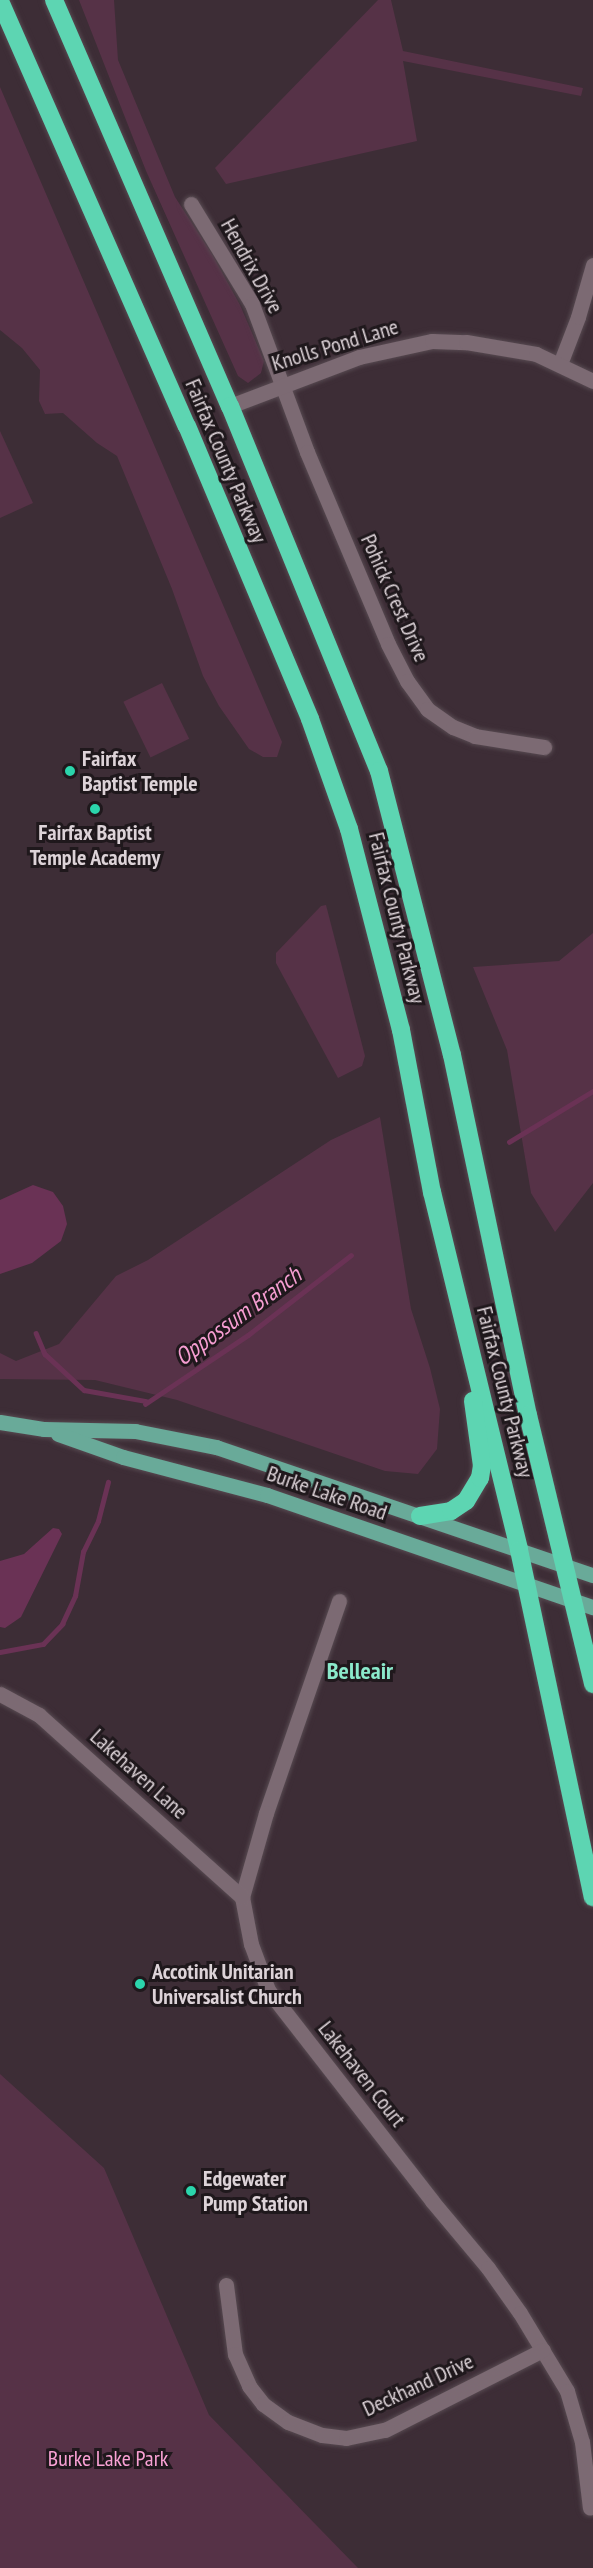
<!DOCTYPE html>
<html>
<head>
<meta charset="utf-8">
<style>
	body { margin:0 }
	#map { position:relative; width:593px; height:2568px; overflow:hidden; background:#3d2d36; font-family:"PT Sans Narrow",sans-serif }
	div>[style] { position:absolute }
	.green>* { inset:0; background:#563247; transform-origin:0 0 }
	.water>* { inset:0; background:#6a3255 }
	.stream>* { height:4.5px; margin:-2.25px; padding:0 2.25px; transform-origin:2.25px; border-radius:2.25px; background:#6a3255 }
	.roads { filter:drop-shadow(0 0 2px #574a51) drop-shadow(0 0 2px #574a51) }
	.street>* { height:15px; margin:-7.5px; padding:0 7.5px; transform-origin:7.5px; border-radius:7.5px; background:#7c6a73 }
	.primary>* { height:15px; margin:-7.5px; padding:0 7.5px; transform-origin:7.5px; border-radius:7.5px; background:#69aa99 }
	.highway>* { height:18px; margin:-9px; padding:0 9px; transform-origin:9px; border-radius:9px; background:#5dd5b2 }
	.dots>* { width:16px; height:16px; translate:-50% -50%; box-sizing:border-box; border:3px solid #1f181c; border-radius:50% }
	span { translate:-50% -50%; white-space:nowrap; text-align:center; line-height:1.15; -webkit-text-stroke:6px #1f181c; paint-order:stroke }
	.street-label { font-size:22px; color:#ddd3d8 }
	.poi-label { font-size:22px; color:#ddd3d8; font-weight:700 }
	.left { translate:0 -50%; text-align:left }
	.park-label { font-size:22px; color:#f9a1d4 }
	.water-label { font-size:24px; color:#f59dd1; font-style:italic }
	.neighbourhood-label { font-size:24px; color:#8be9cb; font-weight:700 }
</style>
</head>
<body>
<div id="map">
	<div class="green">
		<div style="clip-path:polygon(79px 0,114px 0,118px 60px,175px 197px,212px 254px,240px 305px,264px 361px,261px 373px,248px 383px,238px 376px,146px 171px)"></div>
		<div style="clip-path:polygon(378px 0,391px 0,403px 51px,583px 88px,581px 96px,403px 61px,417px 141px,226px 184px,215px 168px)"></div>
		<div style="clip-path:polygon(0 87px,282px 742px,277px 757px,263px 757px,249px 749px,219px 706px,203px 676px,172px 589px,117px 456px,97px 443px,63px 413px,45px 414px,39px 401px,40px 370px,22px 348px,0 330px)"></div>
		<div style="clip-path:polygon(0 431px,33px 503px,0 518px)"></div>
		<div style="left:162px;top:683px;width:62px;height:43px;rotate:64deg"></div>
		<div style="clip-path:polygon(326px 905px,365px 1056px,362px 1066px,338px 1078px,276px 963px,276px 953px,321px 906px)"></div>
		<div style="clip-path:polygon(593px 933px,593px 1183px,555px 1232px,531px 1193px,507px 1050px,473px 967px,559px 961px)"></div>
		<div style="clip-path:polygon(380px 1117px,411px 1309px,430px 1368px,440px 1409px,437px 1449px,418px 1474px,385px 1471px,177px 1400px,95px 1380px,0 1379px,0 1353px,16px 1361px,59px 1344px,116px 1276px,148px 1260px,331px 1140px)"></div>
		<div style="clip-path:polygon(0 2074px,104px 2168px,209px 2415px,358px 2568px,0 2568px)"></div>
	</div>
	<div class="water">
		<div style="clip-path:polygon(33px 1185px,53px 1192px,63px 1206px,67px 1224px,61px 1241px,32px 1263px,0 1274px,0 1200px)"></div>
		<div style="clip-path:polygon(53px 1528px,59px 1529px,62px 1534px,21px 1617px,5px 1628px,0 1627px,0 1561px,24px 1554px)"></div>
	</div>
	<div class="stream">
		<div style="left:509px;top:1142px;width:98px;rotate:-31.3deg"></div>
		<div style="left:36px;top:1333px;width:23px;rotate:67deg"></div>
		<div style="left:45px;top:1354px;width:53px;rotate:42.7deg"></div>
		<div style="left:84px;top:1390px;width:63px;rotate:10.1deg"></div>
		<div style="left:145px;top:1404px;width:124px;rotate:-33.8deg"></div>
		<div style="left:248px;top:1335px;width:130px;rotate:-37.8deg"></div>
		<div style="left:0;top:1652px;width:44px;rotate:-10.5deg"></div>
		<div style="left:43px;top:1644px;width:28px;rotate:-46deg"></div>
		<div style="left:62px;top:1624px;width:31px;rotate:-65deg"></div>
		<div style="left:75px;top:1596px;width:45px;rotate:-79.7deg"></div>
		<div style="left:83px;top:1552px;width:34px;rotate:-64deg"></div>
		<div style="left:98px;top:1521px;width:40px;rotate:-75.6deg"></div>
	</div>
	<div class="roads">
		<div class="street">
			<div style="left:191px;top:204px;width:117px;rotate:58.6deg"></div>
			<div style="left:252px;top:304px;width:158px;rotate:69.6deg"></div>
			<div style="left:307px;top:452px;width:208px;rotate:67.1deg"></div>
			<div style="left:388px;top:644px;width:42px;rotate:62.8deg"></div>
			<div style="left:407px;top:681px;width:34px;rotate:54deg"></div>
			<div style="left:427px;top:709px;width:32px;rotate:35deg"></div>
			<div style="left:453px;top:727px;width:24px;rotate:22deg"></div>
			<div style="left:475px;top:736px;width:70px;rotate:9.1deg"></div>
			<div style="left:560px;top:364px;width:50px;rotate:-69deg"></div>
			<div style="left:578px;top:317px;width:54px;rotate:-73.9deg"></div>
			<div style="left:230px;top:406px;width:138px;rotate:-20.8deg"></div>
			<div style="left:359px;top:357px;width:75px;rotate:-12.4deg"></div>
			<div style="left:432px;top:341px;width:34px;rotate:2deg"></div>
			<div style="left:466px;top:342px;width:71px;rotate:9.7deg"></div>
			<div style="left:536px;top:354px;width:63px;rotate:25.3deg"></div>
			<div style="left:339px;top:1601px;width:224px;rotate:109deg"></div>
			<div style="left:266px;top:1813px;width:87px;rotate:105.9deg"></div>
			<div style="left:242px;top:1897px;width:48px;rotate:79.2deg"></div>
			<div style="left:251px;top:1944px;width:49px;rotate:69.7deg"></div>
			<div style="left:268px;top:1990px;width:267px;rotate:52.1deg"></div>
			<div style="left:432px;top:2201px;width:87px;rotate:50.1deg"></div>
			<div style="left:488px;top:2268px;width:55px;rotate:54.6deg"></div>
			<div style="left:520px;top:2313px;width:91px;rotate:58.9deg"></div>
			<div style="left:567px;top:2391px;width:53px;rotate:73.6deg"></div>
			<div style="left:582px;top:2442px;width:66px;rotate:83.1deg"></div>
			<div style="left:0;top:1694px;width:44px;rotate:28.3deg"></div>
			<div style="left:39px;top:1715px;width:273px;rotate:41.9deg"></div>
			<div style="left:226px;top:2285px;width:70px;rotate:82.6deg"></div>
			<div style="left:235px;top:2354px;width:35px;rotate:66deg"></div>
			<div style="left:249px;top:2386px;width:23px;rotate:52deg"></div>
			<div style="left:263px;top:2404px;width:31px;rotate:36deg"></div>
			<div style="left:288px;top:2422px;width:36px;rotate:21deg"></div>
			<div style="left:322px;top:2435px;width:24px;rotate:7deg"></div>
			<div style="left:346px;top:2438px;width:40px;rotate:-12deg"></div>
			<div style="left:385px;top:2430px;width:177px;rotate:-26.9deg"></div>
		</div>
		<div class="primary">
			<div style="left:0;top:1422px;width:45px;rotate:9deg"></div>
			<div style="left:44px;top:1429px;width:91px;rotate:1.3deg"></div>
			<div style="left:135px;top:1431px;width:83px;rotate:11.2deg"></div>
			<div style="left:216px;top:1447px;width:398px;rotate:18.8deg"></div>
			<div style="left:58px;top:1434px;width:69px;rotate:19.5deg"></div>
			<div style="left:123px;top:1457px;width:149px;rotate:14.8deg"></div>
			<div style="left:267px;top:1495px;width:345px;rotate:19deg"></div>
		</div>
		<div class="highway">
			<div style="left:54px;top:0;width:443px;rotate:66.6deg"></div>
			<div style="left:230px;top:406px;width:394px;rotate:67.8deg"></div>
			<div style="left:379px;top:771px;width:293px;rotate:75.6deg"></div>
			<div style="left:452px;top:1055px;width:368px;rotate:78.1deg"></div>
			<div style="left:528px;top:1415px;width:277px;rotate:76.4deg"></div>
			<div style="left:0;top:1px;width:464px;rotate:66.3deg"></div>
			<div style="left:187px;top:426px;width:318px;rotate:67.2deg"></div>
			<div style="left:310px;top:719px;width:117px;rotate:70.5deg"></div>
			<div style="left:349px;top:829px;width:208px;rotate:75.5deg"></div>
			<div style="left:401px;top:1030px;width:165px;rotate:79.2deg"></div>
			<div style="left:432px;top:1192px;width:368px;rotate:76.3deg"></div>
			<div style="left:519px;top:1550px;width:355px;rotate:78deg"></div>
			<div style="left:420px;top:1516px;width:31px;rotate:-9deg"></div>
			<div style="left:451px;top:1511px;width:18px;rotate:-34deg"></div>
			<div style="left:466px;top:1501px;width:27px;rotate:-59deg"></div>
			<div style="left:480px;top:1478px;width:12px;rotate:-81deg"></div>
			<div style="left:482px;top:1466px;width:66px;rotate:-97.9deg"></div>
		</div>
	</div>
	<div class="dots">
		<div style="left:70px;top:771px;background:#2bd5ac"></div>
		<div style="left:95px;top:809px;background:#2bd5ac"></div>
		<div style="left:140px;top:1984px;background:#2bd5ac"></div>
		<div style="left:191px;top:2191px;background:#2bd5ac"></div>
	</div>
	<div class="street-label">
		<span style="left:252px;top:266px;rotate:61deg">Hendrix Drive</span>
		<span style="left:335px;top:345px;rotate:-17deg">Knolls Pond Lane</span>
		<span style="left:226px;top:461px;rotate:67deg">Fairfax County Parkway</span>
		<span style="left:395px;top:598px;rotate:66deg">Pohick Crest Drive</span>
		<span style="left:397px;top:918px;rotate:76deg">Fairfax County Parkway</span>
		<span style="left:505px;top:1392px;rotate:76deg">Fairfax County Parkway</span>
		<span style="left:327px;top:1493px;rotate:19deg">Burke Lake Road</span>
		<span style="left:139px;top:1774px;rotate:42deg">Lakehaven Lane</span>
		<span style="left:362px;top:2074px;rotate:52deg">Lakehaven Court</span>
		<span style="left:418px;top:2385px;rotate:-25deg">Deckhand Drive</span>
	</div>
	<div class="poi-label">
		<span class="left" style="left:82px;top:771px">Fairfax<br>Baptist Temple</span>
		<span style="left:95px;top:845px">Fairfax Baptist<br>Temple Academy</span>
		<span class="left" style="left:152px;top:1984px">Accotink Unitarian<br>Universalist Church</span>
		<span class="left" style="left:203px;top:2191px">Edgewater<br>Pump Station</span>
	</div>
	<div class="park-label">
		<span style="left:108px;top:2459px">Burke Lake Park</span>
	</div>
	<div class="water-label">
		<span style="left:238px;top:1316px;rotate:-36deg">Oppossum Branch</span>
	</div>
	<div class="neighbourhood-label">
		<span style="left:360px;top:1671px">Belleair</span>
	</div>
</div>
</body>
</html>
